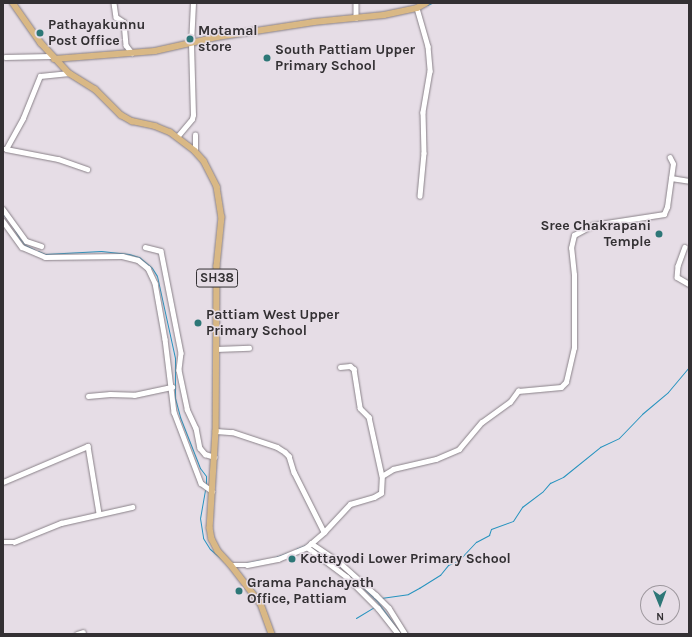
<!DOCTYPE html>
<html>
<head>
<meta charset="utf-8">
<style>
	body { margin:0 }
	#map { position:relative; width:692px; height:637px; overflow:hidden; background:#e6dde6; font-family:Karla,sans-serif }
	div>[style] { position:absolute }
	.stream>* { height:1px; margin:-0.5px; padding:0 0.5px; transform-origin:0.5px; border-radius:0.5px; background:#2693bf }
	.roads { filter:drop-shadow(0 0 1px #898188) drop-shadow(0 0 1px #898188) }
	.minor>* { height:4.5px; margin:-2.25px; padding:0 2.25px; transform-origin:2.25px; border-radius:2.25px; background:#fff }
	.major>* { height:5.5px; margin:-2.75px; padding:0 2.75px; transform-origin:2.75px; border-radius:2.75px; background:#d9b885 }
	.dots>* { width:11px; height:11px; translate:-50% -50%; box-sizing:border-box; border:2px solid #e6dde6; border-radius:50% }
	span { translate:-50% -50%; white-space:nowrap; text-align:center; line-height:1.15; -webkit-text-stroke:3px #e6dde6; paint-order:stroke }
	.shield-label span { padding:1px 3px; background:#e6dde6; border:1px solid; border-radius:3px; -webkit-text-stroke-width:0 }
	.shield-label { font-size:13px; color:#333033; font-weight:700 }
	.poi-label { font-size:14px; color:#333033; font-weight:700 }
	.left { translate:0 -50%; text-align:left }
	.right { translate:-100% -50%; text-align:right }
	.frame { position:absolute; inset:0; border:4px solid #333033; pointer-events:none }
	.north { position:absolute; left:640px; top:585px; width:40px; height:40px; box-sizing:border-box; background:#e6dde6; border:1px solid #9e989e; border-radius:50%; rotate:179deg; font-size:11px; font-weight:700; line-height:16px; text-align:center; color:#333033 }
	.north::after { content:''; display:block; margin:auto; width:14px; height:18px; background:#2d7777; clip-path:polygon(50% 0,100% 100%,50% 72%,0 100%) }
</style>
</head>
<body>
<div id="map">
	<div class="stream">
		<div style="left:427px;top:5px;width:5px;rotate:-22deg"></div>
		<div style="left:3px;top:214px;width:9px;rotate:49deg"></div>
		<div style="left:11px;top:223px;width:18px;rotate:61deg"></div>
		<div style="left:20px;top:239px;width:8px;rotate:50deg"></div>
		<div style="left:25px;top:245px;width:11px;rotate:27deg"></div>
		<div style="left:38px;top:251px;width:8px;rotate:23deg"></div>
		<div style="left:45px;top:254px;width:56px;rotate:-3.1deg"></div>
		<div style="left:101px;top:251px;width:28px;rotate:6deg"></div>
		<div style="left:129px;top:254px;width:10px;rotate:17deg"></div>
		<div style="left:139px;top:257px;width:17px;rotate:40deg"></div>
		<div style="left:152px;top:268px;width:9px;rotate:58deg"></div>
		<div style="left:157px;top:276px;width:84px;rotate:77.6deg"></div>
		<div style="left:175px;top:358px;width:40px;rotate:90deg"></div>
		<div style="left:175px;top:398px;width:20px;rotate:75deg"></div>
		<div style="left:180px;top:417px;width:55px;rotate:68.6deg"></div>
		<div style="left:200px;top:468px;width:10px;rotate:53deg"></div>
		<div style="left:206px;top:476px;width:9px;rotate:90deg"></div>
		<div style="left:205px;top:490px;width:28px;rotate:100deg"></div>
		<div style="left:200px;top:518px;width:20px;rotate:81deg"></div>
		<div style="left:203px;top:538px;width:13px;rotate:58deg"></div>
		<div style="left:210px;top:549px;width:21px;rotate:41deg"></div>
		<div style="left:311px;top:546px;width:37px;rotate:35deg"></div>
		<div style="left:296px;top:549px;width:11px;rotate:-22deg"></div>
		<div style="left:273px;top:558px;width:15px;rotate:-20deg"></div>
		<div style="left:246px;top:563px;width:14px;rotate:-12deg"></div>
		<div style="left:348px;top:573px;width:40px;rotate:44deg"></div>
		<div style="left:377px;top:601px;width:41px;rotate:54deg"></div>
		<div style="left:381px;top:598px;width:27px;rotate:-8deg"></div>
		<div style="left:408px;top:594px;width:13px;rotate:-29deg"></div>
		<div style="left:419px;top:588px;width:25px;rotate:-32deg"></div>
		<div style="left:440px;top:575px;width:13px;rotate:-51deg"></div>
		<div style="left:448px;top:565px;width:12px;rotate:-24deg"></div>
		<div style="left:459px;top:560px;width:25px;rotate:-47deg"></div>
		<div style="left:476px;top:542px;width:15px;rotate:-28deg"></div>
		<div style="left:489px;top:535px;width:6px;rotate:-72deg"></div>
		<div style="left:491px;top:529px;width:23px;rotate:-20deg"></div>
		<div style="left:513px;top:521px;width:17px;rotate:-57deg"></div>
		<div style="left:522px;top:507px;width:26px;rotate:-37deg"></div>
		<div style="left:543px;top:491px;width:11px;rotate:-49deg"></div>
		<div style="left:550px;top:483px;width:14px;rotate:-25deg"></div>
		<div style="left:563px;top:477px;width:48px;rotate:-39deg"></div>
		<div style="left:600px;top:447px;width:21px;rotate:-25deg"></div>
		<div style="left:619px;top:438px;width:33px;rotate:-46deg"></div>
		<div style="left:642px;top:414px;width:34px;rotate:-40deg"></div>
		<div style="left:668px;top:392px;width:33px;rotate:-50deg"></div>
		<div style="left:356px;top:618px;width:21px;rotate:-31deg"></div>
	</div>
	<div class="roads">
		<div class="minor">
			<div style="left:114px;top:3px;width:14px;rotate:82deg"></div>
			<div style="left:116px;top:17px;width:9px;rotate:32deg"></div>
			<div style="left:124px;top:22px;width:23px;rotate:85deg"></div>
			<div style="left:126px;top:45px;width:10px;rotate:53deg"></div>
			<div style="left:356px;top:3px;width:15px;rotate:90deg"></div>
			<div style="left:417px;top:8px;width:40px;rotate:74deg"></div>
			<div style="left:428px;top:46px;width:25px;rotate:85deg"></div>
			<div style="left:430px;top:71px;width:42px;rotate:99.7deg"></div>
			<div style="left:423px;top:112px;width:41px;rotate:88.6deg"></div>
			<div style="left:424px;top:153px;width:43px;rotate:95.3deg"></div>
			<div style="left:5px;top:57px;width:46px;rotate:-1.2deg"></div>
			<div style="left:177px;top:137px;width:23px;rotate:-50deg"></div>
			<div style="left:192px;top:119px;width:4px;rotate:-76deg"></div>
			<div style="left:193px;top:115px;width:71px;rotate:-91.6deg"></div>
			<div style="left:191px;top:44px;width:41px;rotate:-87.2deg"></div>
			<div style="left:3px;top:149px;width:3px"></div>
			<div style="left:6px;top:149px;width:35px;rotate:-61deg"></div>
			<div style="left:23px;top:118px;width:45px;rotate:-68deg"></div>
			<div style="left:40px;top:76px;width:29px;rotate:-6deg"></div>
			<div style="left:6px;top:149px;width:53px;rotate:10.9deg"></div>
			<div style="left:58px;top:159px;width:31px;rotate:19deg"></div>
			<div style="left:195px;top:151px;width:16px;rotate:-90deg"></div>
			<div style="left:671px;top:178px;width:18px;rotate:9deg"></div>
			<div style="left:3px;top:209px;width:39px;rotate:54deg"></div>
			<div style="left:26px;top:241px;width:16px;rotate:18deg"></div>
			<div style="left:3px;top:221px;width:32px;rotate:54deg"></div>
			<div style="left:22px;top:247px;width:25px;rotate:23deg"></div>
			<div style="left:45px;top:257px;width:77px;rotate:-0.7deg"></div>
			<div style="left:122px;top:256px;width:16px;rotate:14deg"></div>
			<div style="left:138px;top:260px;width:13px;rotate:39deg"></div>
			<div style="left:148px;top:268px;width:17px;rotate:65deg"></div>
			<div style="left:155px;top:283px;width:57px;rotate:79.9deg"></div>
			<div style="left:165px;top:339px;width:74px;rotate:83deg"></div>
			<div style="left:174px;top:412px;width:76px;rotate:69.2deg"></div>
			<div style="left:201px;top:483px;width:14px;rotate:36deg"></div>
			<div style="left:145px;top:247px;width:16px;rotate:14deg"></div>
			<div style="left:161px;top:251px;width:104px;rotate:78.9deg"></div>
			<div style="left:181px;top:353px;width:17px;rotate:97deg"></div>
			<div style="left:179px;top:370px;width:40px;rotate:78deg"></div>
			<div style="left:187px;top:409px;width:21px;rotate:65deg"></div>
			<div style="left:196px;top:428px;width:20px;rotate:79deg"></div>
			<div style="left:200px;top:448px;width:8px;rotate:50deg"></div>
			<div style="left:205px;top:454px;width:10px;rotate:17deg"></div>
			<div style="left:685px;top:247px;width:20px;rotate:110deg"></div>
			<div style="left:678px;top:266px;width:11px;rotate:95deg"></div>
			<div style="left:677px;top:277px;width:14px;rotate:30deg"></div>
			<div style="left:216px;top:349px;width:33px;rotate:-2deg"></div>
			<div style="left:340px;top:367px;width:10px;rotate:-6deg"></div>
			<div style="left:350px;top:366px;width:5px;rotate:37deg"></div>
			<div style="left:354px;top:369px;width:39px;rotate:81deg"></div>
			<div style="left:360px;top:408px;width:13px;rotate:45deg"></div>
			<div style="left:369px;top:417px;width:60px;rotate:77.6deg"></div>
			<div style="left:88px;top:396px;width:22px;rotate:-5deg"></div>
			<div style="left:110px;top:394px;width:24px;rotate:2deg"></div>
			<div style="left:134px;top:395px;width:39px;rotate:-12deg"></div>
			<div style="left:216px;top:431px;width:16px;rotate:4deg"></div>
			<div style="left:232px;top:432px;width:47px;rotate:18.4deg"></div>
			<div style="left:277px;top:447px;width:9px;rotate:32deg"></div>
			<div style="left:285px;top:452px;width:6px;rotate:45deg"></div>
			<div style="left:289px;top:456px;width:17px;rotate:73deg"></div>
			<div style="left:294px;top:472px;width:67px;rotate:63.4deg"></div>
			<div style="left:3px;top:482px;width:92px;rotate:-23deg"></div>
			<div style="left:88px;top:446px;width:68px;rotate:80.7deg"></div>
			<div style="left:3px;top:542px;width:11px"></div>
			<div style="left:14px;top:542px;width:51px;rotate:-22deg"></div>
			<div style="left:61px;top:523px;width:73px;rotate:-12.7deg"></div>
			<div style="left:311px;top:543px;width:34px;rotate:34deg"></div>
			<div style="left:339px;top:562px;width:50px;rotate:41.7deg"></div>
			<div style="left:376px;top:595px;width:18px;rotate:45deg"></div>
			<div style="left:389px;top:608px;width:31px;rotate:58deg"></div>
			<div style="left:307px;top:547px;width:50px;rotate:36.9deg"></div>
			<div style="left:347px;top:577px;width:44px;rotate:45deg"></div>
			<div style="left:378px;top:608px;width:33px;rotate:52deg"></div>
			<div style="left:231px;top:565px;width:16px"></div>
			<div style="left:247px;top:565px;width:32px;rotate:-11deg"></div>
			<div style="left:278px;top:559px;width:31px;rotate:-22deg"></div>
			<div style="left:307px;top:547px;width:23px;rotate:-41deg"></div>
			<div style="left:324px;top:532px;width:38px;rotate:-47deg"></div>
			<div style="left:350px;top:504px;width:25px;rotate:-16deg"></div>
			<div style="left:374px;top:497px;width:8px;rotate:-30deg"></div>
			<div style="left:381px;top:493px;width:17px;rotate:-87deg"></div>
			<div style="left:382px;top:476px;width:13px;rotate:-32deg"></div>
			<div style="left:393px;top:469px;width:44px;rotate:-13.1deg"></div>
			<div style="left:436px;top:459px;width:25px;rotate:-23deg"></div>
			<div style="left:459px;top:449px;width:35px;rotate:-50deg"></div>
			<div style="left:482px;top:422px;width:34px;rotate:-36deg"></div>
			<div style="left:510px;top:402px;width:14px;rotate:-54deg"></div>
			<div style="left:518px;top:391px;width:43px;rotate:-5.3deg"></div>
			<div style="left:561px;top:387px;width:7px;rotate:-45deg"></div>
			<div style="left:566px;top:382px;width:35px;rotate:-77deg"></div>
			<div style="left:574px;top:348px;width:73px;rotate:-90deg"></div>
			<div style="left:574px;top:275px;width:27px;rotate:-96deg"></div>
			<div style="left:571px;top:248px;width:13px;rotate:-77deg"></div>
			<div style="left:574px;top:235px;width:21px;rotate:-28deg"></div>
			<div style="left:593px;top:225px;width:72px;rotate:-8.8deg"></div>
			<div style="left:664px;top:214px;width:8px;rotate:-67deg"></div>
			<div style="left:667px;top:207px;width:43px;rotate:-82.1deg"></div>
			<div style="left:673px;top:164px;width:7px;rotate:-117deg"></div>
			<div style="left:77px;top:634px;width:6px;rotate:-18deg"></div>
		</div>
		<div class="major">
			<div style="left:13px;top:3px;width:49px;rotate:55deg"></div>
			<div style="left:41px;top:43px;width:41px;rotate:47deg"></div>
			<div style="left:69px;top:73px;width:31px;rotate:32deg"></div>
			<div style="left:95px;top:89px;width:37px;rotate:45deg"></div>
			<div style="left:121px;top:115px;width:13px;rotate:29deg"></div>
			<div style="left:132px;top:121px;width:24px;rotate:12deg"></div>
			<div style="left:155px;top:126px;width:16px;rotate:22deg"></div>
			<div style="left:170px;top:132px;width:31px;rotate:37deg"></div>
			<div style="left:195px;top:151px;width:13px;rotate:48deg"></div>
			<div style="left:204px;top:161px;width:29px;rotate:63deg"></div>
			<div style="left:217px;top:187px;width:30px;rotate:81deg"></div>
			<div style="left:222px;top:217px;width:49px;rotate:95.8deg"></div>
			<div style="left:217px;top:266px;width:165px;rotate:90.3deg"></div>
			<div style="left:216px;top:431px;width:97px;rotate:93.5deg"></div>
			<div style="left:210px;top:528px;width:11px;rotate:80deg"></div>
			<div style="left:212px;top:539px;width:13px;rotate:63deg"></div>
			<div style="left:218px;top:551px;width:19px;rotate:47deg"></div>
			<div style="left:231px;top:565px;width:49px;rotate:52.4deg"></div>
			<div style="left:261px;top:604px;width:32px;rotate:70deg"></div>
			<div style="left:54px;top:59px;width:101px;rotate:-4.5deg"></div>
			<div style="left:155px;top:51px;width:64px;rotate:-12.7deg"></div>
			<div style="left:217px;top:37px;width:98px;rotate:-8.8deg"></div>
			<div style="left:314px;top:22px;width:70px;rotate:-5.7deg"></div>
			<div style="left:384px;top:15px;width:34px;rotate:-12deg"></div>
			<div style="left:417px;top:8px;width:10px;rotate:-29deg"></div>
		</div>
	</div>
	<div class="dots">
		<div style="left:40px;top:33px;background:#2d7777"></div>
		<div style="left:190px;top:39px;background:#2d7777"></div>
		<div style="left:267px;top:58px;background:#2d7777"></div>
		<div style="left:659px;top:234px;background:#2d7777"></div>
		<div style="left:198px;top:323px;background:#2d7777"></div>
		<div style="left:292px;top:559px;background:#2d7777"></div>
		<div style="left:239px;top:591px;background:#2d7777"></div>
	</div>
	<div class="shield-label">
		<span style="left:217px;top:278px">SH38</span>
	</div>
	<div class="poi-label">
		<span class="left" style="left:48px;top:33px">Pathayakunnu<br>Post Office</span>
		<span class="left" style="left:198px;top:39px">Motamal<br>store</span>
		<span class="left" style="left:275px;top:58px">South Pattiam Upper<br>Primary School</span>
		<span class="right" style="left:651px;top:234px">Sree Chakrapani<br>Temple</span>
		<span class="left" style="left:206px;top:323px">Pattiam West Upper<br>Primary School</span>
		<span class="left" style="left:300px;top:559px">Kottayodi Lower Primary School</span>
		<span class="left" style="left:247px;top:591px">Grama Panchayath<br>Office, Pattiam</span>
	</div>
	<div class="frame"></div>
	<div class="north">N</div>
</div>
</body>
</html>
